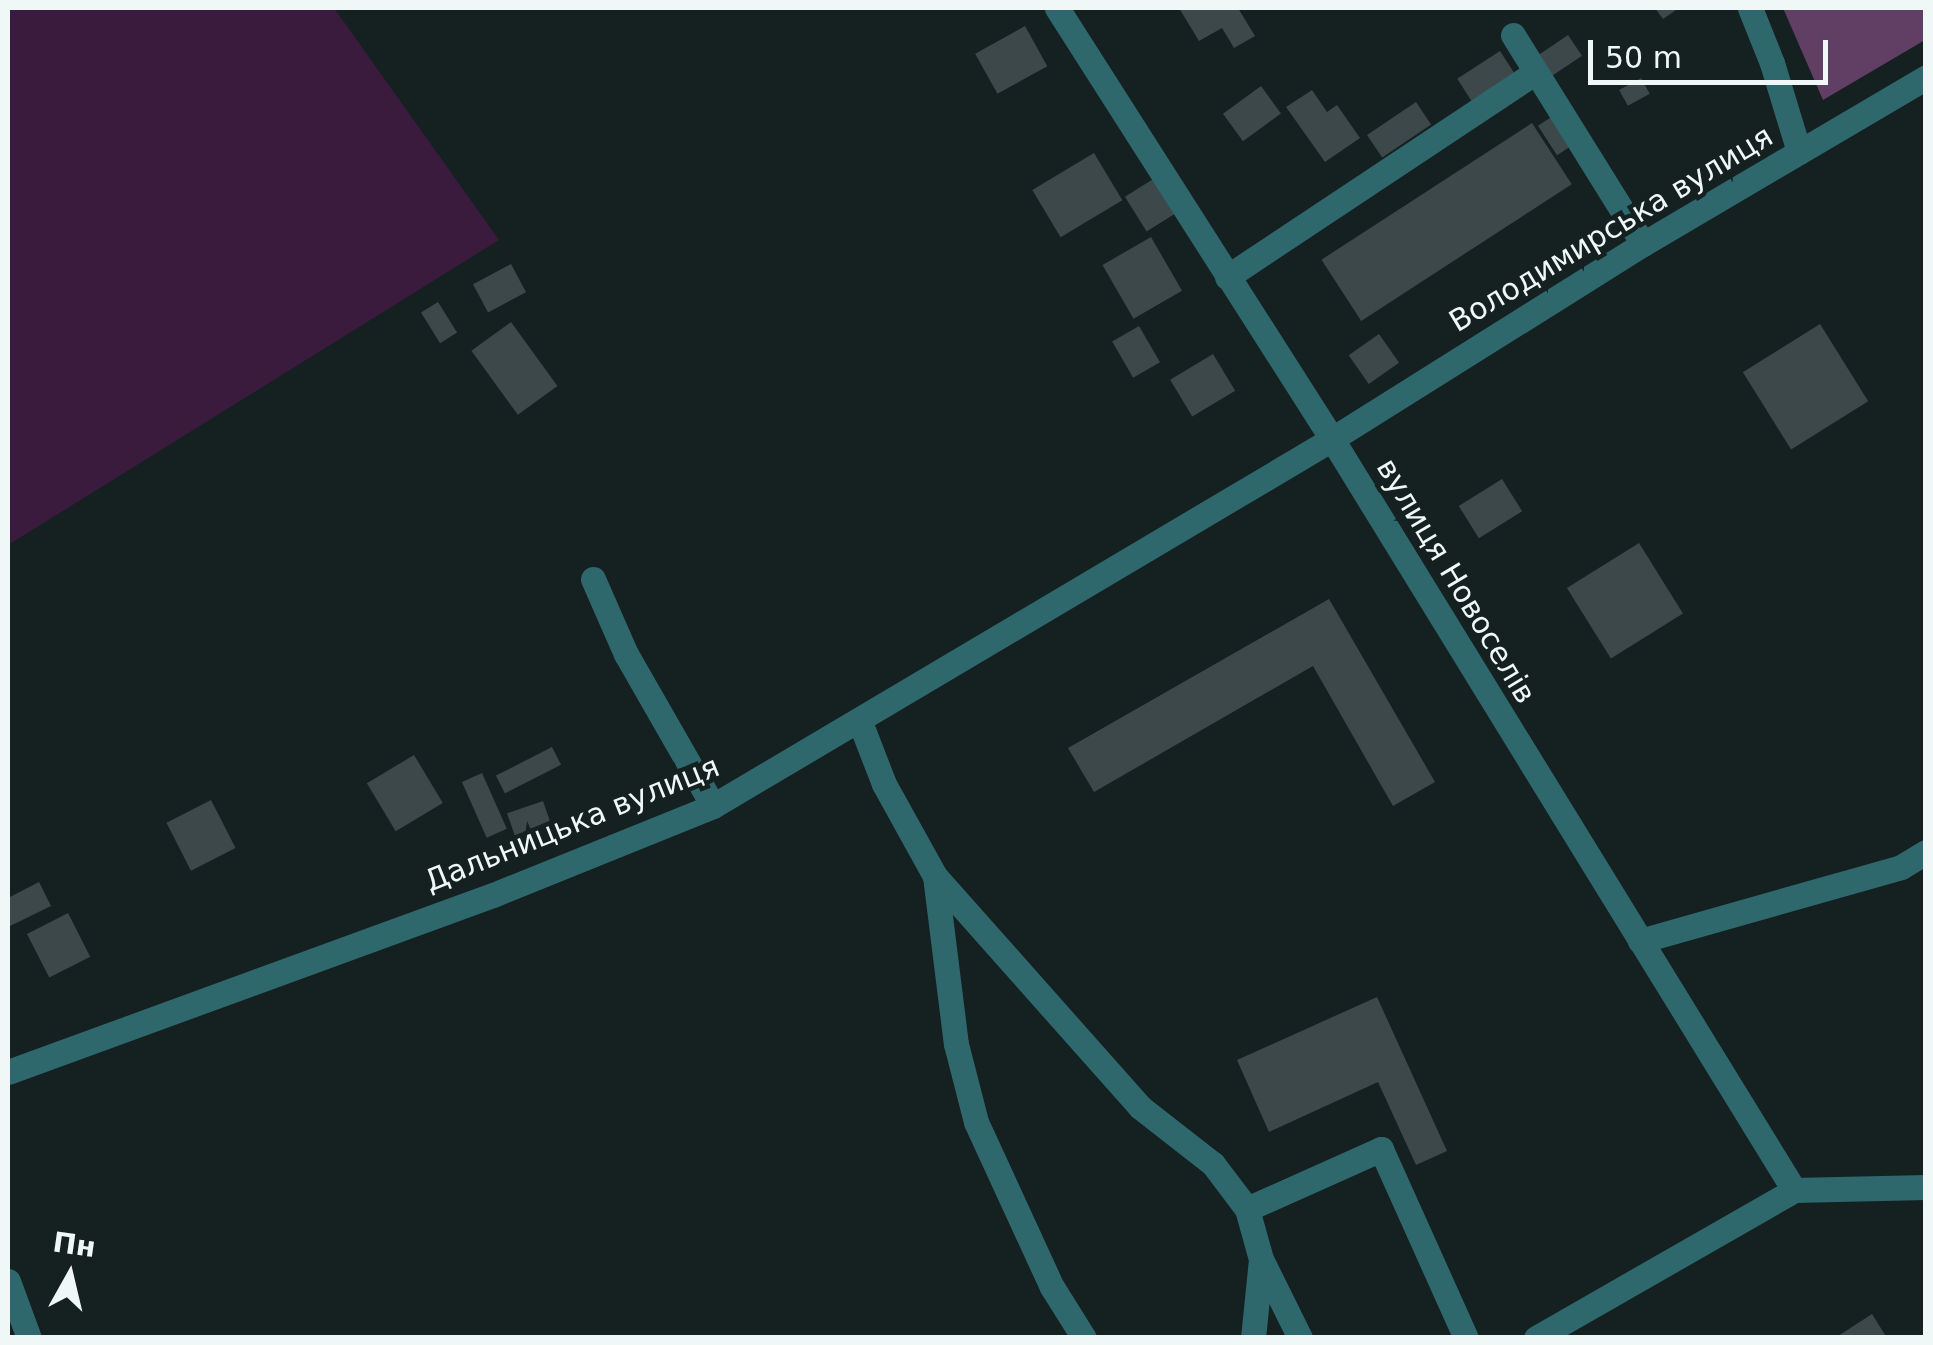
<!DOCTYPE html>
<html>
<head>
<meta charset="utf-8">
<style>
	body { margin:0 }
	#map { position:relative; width:1933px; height:1345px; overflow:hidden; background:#152021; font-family:"DejaVu Sans",sans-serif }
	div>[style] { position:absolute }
	.green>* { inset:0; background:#3b1b3d }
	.forest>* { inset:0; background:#613e64 }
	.building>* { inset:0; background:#3c4849; transform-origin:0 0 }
	.minor>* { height:25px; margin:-12.5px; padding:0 12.5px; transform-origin:12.5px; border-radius:12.5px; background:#2e686d }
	span { translate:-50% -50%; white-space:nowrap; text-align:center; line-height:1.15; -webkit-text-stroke:9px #152021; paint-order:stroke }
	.street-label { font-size:30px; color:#eff7f7 }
	.frame { position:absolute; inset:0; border:10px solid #eff7f7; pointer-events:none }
	.north { position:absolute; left:20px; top:1225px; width:100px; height:100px; -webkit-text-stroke:8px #152021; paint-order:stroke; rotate:8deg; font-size:28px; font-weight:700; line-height:40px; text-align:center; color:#eff7f7 }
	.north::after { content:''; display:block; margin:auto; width:35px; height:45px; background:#eff7f7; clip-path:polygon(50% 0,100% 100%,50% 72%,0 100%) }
	.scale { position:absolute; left:1588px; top:40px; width:240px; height:45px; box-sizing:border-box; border:5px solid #eff7f7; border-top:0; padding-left:12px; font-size:30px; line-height:35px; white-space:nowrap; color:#eff7f7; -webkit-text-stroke:8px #152021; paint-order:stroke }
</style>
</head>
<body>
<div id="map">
	<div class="green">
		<div style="clip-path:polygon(8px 8px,334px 8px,499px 240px,8px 545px)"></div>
	</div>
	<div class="forest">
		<div style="clip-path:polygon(1783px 8px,1925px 8px,1925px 40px,1823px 100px)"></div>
	</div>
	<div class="building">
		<div style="clip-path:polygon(1179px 8px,1238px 8px,1255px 36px,1234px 48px,1222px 28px,1199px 41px)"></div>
		<div style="clip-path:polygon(1655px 8px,1679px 8px,1663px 19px)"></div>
		<div style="left:1025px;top:26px;width:46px;height:57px;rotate:61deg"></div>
		<div style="left:1568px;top:35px;width:25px;height:36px;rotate:56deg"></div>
		<div style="left:1500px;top:51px;width:30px;height:51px;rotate:57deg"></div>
		<div style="left:1641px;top:78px;width:18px;height:25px;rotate:61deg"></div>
		<div style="left:1261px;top:86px;width:34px;height:47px;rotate:54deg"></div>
		<div style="clip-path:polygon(1312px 90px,1327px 112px,1337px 105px,1360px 138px,1325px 162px,1286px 107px)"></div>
		<div style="left:1416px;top:102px;width:27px;height:59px;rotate:56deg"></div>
		<div style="left:1553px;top:116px;width:35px;height:18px;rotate:57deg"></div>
		<div style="left:1532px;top:123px;width:73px;height:251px;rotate:57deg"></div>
		<div style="left:1094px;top:153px;width:55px;height:72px;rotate:59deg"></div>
		<div style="left:1158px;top:176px;width:41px;height:39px;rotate:58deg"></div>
		<div style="left:1151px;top:237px;width:62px;height:56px;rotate:60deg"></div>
		<div style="left:511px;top:264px;width:32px;height:43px;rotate:62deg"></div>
		<div style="left:438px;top:302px;width:36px;height:20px;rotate:58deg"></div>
		<div style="left:511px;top:322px;width:79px;height:49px;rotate:54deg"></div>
		<div style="left:1820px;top:324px;width:91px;height:91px;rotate:58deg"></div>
		<div style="left:1139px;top:326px;width:42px;height:31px;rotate:60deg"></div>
		<div style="left:1379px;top:334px;width:35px;height:37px;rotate:55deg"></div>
		<div style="left:1213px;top:354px;width:43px;height:50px;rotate:59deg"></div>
		<div style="left:1502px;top:479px;width:38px;height:51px;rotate:58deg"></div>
		<div style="left:1639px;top:543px;width:83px;height:85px;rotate:58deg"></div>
		<div style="clip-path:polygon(1329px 599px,1435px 782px,1393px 806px,1313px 666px,1094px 792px,1068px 748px)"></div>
		<div style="left:552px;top:747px;width:20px;height:63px;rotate:63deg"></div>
		<div style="left:414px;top:755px;width:56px;height:55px;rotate:59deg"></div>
		<div style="left:482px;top:773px;width:61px;height:22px;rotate:66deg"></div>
		<div style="left:211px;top:800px;width:54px;height:50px;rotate:63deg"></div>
		<div style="left:543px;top:801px;width:24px;height:38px;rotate:71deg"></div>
		<div style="clip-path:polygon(39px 882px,51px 906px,8px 927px,8px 898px)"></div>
		<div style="left:68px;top:913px;width:49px;height:46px;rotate:63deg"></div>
		<div style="clip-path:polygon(1377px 997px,1447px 1151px,1416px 1165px,1378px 1082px,1269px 1132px,1237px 1060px)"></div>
		<div style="clip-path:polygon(1872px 1314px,1887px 1338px,1835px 1338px)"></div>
	</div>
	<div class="minor">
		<div style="left:1057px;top:8px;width:511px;rotate:57.46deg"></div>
		<div style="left:1332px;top:439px;width:882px;rotate:58.4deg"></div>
		<div style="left:1750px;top:8px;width:59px;rotate:68.2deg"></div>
		<div style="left:1772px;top:63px;width:93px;rotate:73.1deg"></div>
		<div style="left:1513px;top:35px;width:246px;rotate:58.1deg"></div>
		<div style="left:1227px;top:277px;width:370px;rotate:-33.6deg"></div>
		<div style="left:593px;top:579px;width:82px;rotate:66.3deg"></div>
		<div style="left:626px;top:654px;width:175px;rotate:60.2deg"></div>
		<div style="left:860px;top:722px;width:66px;rotate:68.8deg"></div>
		<div style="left:884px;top:784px;width:105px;rotate:61deg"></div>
		<div style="left:935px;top:876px;width:169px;rotate:82.9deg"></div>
		<div style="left:956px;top:1044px;width:81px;rotate:75.6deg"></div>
		<div style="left:976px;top:1122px;width:182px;rotate:65.3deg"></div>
		<div style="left:1052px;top:1287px;width:60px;rotate:57.9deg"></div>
		<div style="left:935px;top:876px;width:309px;rotate:48.4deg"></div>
		<div style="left:1140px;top:1107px;width:93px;rotate:38deg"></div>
		<div style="left:1213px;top:1164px;width:56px;rotate:52.9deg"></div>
		<div style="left:1247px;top:1209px;width:52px;rotate:74.4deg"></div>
		<div style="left:1261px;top:1259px;width:88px;rotate:63.7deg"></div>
		<div style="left:1640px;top:941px;width:271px;rotate:-15.8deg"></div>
		<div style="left:1901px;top:867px;width:29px;rotate:-31deg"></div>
		<div style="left:8px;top:1072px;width:516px;rotate:-20.05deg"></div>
		<div style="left:493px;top:895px;width:237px;rotate:-22deg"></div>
		<div style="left:713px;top:806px;width:720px;rotate:-30.66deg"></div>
		<div style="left:1332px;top:439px;width:367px;rotate:-32.1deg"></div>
		<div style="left:1643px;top:244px;width:329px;rotate:-30.5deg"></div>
		<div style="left:1247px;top:1209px;width:147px;rotate:-24.1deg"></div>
		<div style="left:1381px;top:1149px;width:207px;rotate:65.8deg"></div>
		<div style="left:8px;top:1281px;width:61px;rotate:69.8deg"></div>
		<div style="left:1253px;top:1338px;width:79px;rotate:-84.2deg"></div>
		<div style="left:1536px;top:1338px;width:297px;rotate:-29.8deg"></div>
		<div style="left:1794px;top:1190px;width:132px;rotate:-1.3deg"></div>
	</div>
	<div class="street-label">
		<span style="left:1611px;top:229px;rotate:-31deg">Володимирська вулиця</span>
		<span style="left:1456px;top:581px;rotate:59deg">вулиця Новоселів</span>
		<span style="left:572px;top:824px;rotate:-22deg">Дальницька вулиця</span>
	</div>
	<div class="frame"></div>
	<div class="north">Пн</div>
	<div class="scale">50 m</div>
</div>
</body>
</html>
